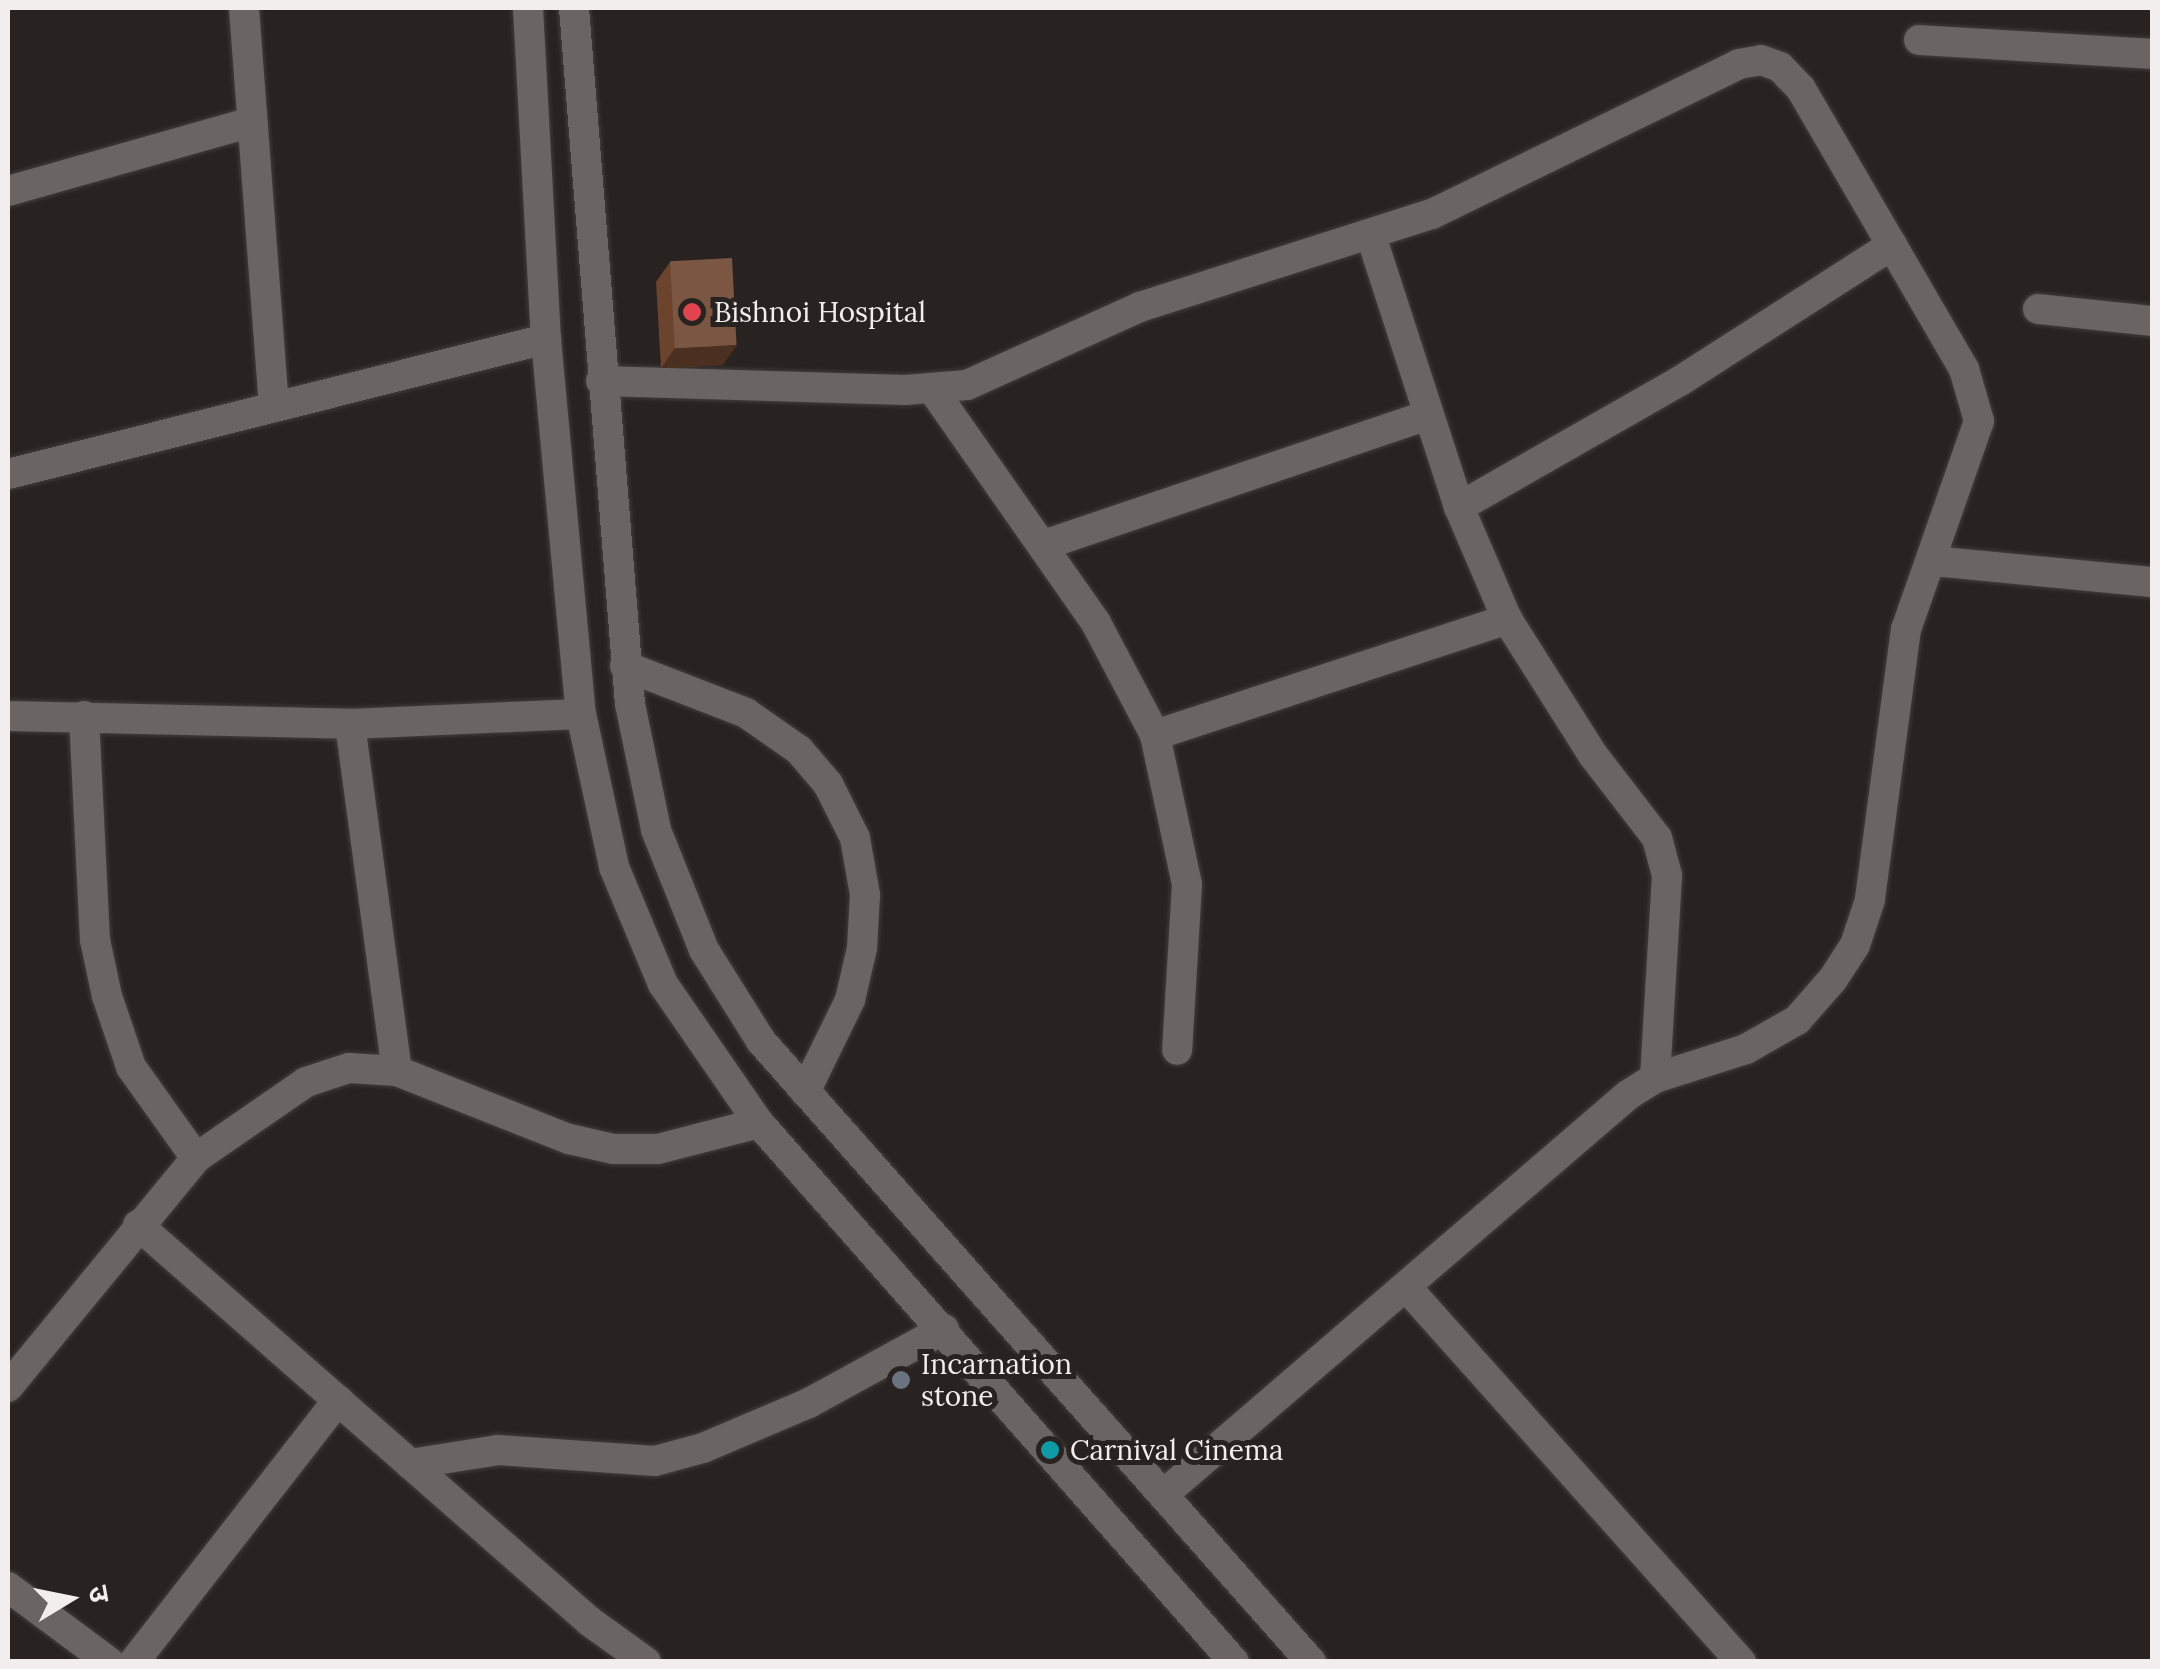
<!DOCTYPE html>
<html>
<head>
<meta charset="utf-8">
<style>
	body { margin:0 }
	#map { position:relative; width:2160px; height:1669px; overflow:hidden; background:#282321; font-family:Lora,"Noto Sans Devanagari",serif }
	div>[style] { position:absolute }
	.roads { filter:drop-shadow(0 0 2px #423e3c) drop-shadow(0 0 2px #423e3c) }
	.minor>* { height:30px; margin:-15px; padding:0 15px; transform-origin:15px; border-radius:15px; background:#6a6462 }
	.wall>* { inset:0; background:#6c442e }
	.shaded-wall>* { inset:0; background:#4b2f20 }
	.building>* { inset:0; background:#7a5643; transform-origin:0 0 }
	.dots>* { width:28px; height:28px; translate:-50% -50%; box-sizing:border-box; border:5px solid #282321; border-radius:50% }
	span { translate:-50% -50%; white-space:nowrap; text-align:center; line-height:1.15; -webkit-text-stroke:10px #282321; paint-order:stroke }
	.poi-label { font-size:28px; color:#f2eeed }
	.left { translate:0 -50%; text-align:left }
	.frame { position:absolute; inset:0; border:10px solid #f2eeed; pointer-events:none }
	.north { position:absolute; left:20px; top:1549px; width:100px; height:100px; -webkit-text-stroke:8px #282321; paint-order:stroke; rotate:80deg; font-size:28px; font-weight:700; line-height:40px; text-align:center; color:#f2eeed }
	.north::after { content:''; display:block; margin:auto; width:35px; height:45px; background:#f2eeed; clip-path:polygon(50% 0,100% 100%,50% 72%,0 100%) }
</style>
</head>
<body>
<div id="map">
	<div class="roads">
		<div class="minor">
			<div style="left:244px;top:8px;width:400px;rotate:85.7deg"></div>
			<div style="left:528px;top:8px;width:331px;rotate:86.9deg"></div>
			<div style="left:546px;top:339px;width:377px;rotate:84.7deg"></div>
			<div style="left:581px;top:714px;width:157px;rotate:77.8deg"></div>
			<div style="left:614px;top:867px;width:127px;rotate:67.3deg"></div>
			<div style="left:663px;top:984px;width:169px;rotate:55.4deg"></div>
			<div style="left:759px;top:1123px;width:718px;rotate:48.61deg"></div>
			<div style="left:574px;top:8px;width:698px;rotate:85.4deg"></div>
			<div style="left:630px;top:704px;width:129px;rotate:78.3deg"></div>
			<div style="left:656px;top:830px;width:129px;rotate:68.2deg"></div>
			<div style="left:704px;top:950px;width:107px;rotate:57.9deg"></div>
			<div style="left:761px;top:1041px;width:830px;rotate:48.47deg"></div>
			<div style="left:1919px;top:40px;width:233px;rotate:3.4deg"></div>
			<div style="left:8px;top:191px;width:254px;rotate:-15.8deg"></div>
			<div style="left:1371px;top:236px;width:285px;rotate:72deg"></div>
			<div style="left:1459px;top:507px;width:122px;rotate:66.8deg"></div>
			<div style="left:1507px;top:619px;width:161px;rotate:57.7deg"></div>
			<div style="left:1593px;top:755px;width:105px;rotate:52.4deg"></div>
			<div style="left:1657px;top:838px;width:39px;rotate:75deg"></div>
			<div style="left:1667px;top:876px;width:202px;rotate:93.4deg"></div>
			<div style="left:2038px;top:309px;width:115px;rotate:6deg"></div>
			<div style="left:601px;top:381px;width:304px;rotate:1.7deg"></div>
			<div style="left:905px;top:390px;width:62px;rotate:-4.6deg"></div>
			<div style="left:967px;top:385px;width:190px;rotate:-24.3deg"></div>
			<div style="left:1140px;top:307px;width:306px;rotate:-17.7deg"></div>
			<div style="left:1432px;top:214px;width:342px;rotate:-26deg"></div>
			<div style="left:1739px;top:64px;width:22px;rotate:-10deg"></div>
			<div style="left:1761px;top:60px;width:20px;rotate:20deg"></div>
			<div style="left:1780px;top:67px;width:30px;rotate:46deg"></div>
			<div style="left:1801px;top:89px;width:324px;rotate:59.8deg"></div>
			<div style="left:1964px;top:369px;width:54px;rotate:73.9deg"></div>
			<div style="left:1979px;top:421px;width:220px;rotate:109.3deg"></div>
			<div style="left:1906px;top:629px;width:273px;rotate:97.6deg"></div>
			<div style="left:1870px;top:900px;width:47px;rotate:108.4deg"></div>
			<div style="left:1855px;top:945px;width:40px;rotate:122.9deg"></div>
			<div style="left:1833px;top:979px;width:55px;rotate:131.3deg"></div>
			<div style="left:1797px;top:1020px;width:59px;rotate:150.4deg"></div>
			<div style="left:1746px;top:1049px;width:96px;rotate:162.3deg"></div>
			<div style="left:1655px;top:1078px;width:32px;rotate:148deg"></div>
			<div style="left:1628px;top:1095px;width:611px;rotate:139.32deg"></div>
			<div style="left:933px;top:390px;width:284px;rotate:55deg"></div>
			<div style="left:1096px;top:623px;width:127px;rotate:62.2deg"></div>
			<div style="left:1155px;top:735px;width:152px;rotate:77.9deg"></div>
			<div style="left:1187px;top:884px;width:166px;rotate:93.4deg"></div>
			<div style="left:8px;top:474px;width:555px;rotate:-14.09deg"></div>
			<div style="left:1459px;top:507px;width:254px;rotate:-29.7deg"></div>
			<div style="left:1680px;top:381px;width:252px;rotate:-32.7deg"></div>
			<div style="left:1044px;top:545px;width:404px;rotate:-18.7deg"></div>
			<div style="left:1933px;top:561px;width:220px;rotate:5.5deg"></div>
			<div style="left:625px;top:666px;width:130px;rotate:21.2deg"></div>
			<div style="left:746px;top:713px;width:65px;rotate:34.9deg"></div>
			<div style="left:799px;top:750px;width:45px;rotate:49.5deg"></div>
			<div style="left:828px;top:784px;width:60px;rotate:63.4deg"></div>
			<div style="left:855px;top:838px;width:58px;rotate:80deg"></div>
			<div style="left:865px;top:895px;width:53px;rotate:93.2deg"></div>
			<div style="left:862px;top:948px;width:53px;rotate:103deg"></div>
			<div style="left:850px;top:1000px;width:102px;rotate:116.1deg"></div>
			<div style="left:8px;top:716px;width:342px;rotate:1.3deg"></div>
			<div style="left:350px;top:724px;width:231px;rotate:-2.5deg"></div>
			<div style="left:84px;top:716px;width:224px;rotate:87.2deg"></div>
			<div style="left:95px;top:940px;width:57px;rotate:77.9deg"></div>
			<div style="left:107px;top:996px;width:75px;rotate:71.3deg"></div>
			<div style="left:131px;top:1067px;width:112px;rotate:54.5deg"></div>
			<div style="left:350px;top:724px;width:350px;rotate:82.3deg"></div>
			<div style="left:1155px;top:735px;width:371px;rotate:-18.2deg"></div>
			<div style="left:138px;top:1225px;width:600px;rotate:41.28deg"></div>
			<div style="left:589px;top:1621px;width:70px;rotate:35.7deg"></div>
			<div style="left:1408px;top:1289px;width:500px;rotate:48.24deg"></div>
			<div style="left:8px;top:1387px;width:296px;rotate:-50.6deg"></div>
			<div style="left:196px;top:1158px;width:134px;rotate:-34.6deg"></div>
			<div style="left:306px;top:1082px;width:45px;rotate:-18deg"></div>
			<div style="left:349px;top:1068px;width:48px;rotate:3.6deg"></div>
			<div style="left:397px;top:1071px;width:185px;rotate:21.6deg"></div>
			<div style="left:569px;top:1139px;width:45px;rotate:12.8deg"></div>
			<div style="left:613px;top:1149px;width:45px"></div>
			<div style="left:658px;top:1149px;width:104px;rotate:-14.4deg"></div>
			<div style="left:410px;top:1464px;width:89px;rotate:-9deg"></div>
			<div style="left:498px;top:1450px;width:157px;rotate:4deg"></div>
			<div style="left:655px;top:1461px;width:50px;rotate:-15.2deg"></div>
			<div style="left:703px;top:1448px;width:115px;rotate:-23deg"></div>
			<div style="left:809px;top:1403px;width:154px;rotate:-28.7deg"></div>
			<div style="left:8px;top:1587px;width:126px;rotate:36.6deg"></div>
			<div style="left:134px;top:1662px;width:332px;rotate:-52.1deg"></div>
		</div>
	</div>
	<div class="wall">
		<div style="clip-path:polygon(670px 262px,723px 365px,661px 368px,656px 282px)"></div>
	</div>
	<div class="shaded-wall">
		<div style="clip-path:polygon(737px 345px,723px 365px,661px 368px,675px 348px)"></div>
	</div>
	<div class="building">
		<div style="left:732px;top:258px;width:87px;height:62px;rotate:87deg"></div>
	</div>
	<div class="dots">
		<div style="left:692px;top:312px;background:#e0444e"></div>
		<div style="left:901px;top:1380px;background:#6b7280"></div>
		<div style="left:1050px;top:1450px;background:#0f9aa8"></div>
	</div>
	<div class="poi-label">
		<span class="left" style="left:714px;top:312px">Bishnoi Hospital</span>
		<span class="left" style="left:921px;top:1380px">Incarnation<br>stone</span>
		<span class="left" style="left:1070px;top:1450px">Carnival Cinema</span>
	</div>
	<div class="frame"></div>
	<div class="north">उ</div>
</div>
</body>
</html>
